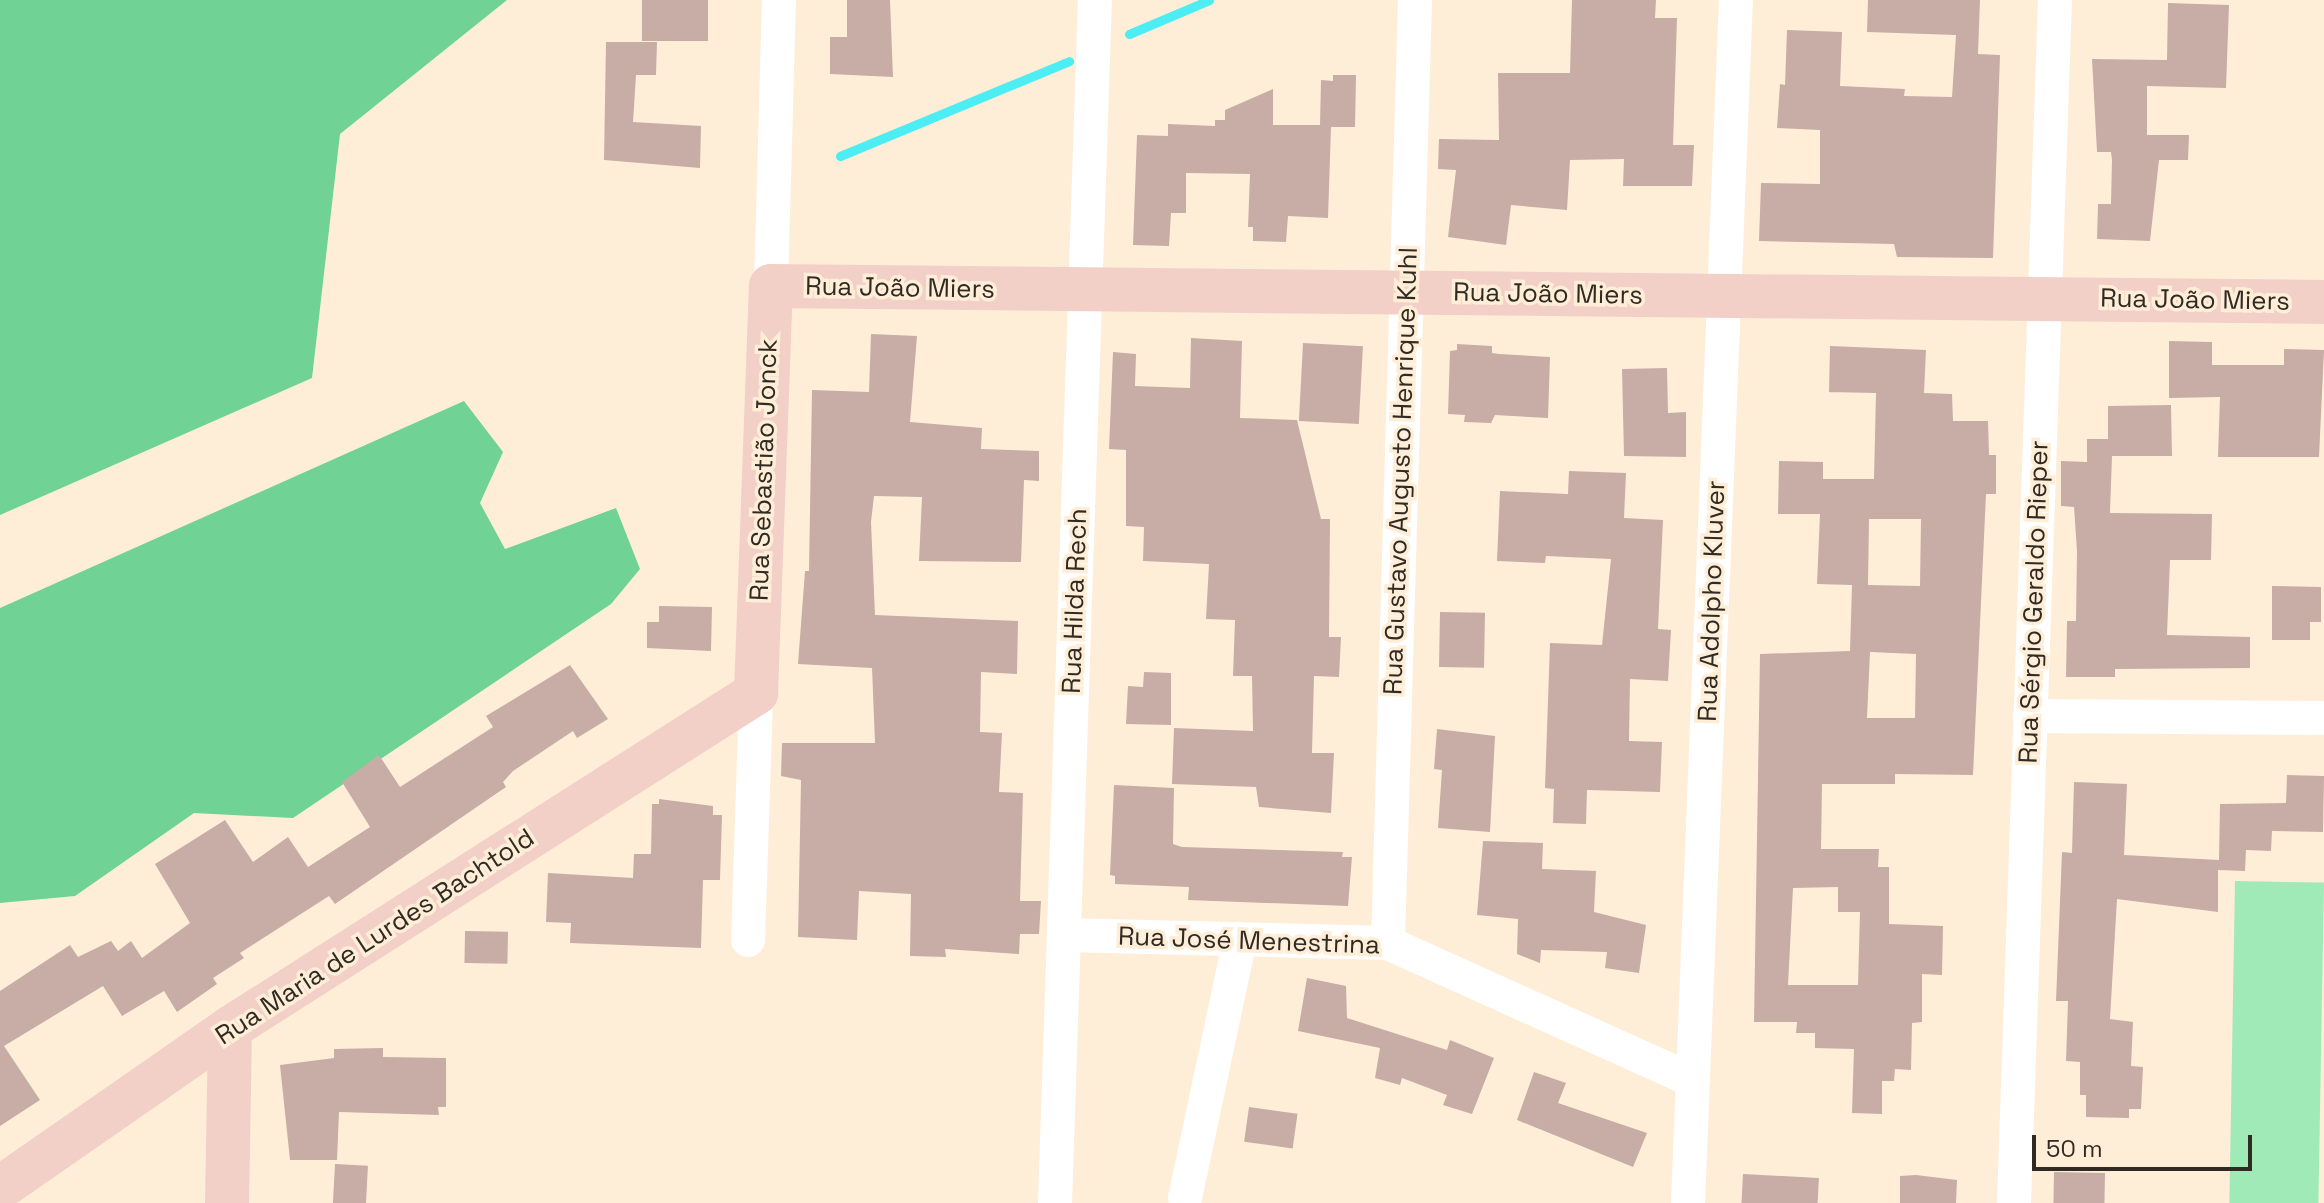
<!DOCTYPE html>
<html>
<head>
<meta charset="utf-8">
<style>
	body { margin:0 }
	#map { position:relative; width:2324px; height:1203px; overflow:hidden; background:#feeed8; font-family:"Space Grotesk",sans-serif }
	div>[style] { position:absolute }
	.green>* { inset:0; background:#a0eab8; transform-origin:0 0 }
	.forest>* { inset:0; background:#70d294 }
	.stream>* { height:9px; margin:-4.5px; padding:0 4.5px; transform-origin:4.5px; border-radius:4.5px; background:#4dedf4 }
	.building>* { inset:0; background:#c8aca6; transform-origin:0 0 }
	.street>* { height:34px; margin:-17px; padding:0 17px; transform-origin:17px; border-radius:17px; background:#fff }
	.secondary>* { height:44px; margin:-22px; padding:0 22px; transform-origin:22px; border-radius:22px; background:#f2d0c8 }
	span { translate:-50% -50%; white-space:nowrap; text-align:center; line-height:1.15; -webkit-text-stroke:7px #feeed8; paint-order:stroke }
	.street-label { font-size:26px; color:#302a22 }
	.scale { position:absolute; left:2032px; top:1135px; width:220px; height:36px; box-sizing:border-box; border:4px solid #302a22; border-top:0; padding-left:10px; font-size:24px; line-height:28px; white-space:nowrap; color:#302a22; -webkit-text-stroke:6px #feeed8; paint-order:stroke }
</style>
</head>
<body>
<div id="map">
	<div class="green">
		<div style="left:2235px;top:881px;width:89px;height:322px;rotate:1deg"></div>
	</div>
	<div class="forest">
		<div style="clip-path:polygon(0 0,507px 0,340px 134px,312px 378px,0 515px)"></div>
		<div style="clip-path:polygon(464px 401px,503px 452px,480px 503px,505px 549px,616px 508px,640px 569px,611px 604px,293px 818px,194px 813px,75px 896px,0 903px,0 608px)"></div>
	</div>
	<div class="stream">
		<div style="left:1129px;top:34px;width:87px;rotate:-23deg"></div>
		<div style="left:840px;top:156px;width:248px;rotate:-22.5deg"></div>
	</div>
	<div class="building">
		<div style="left:642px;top:0;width:66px;height:41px"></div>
		<div style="clip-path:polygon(847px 0,890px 0,893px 77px,830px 74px,830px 37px,847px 37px)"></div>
		<div style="clip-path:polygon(1572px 0,1656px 0,1655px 18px,1677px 18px,1673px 145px,1694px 145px,1692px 186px,1623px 186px,1624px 159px,1570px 160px,1567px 210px,1511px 205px,1506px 245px,1448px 237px,1456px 170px,1438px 169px,1439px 139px,1499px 140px,1498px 73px,1570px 73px)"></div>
		<div style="clip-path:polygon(1868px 0,1980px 0,1978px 54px,2000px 55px,1993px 258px,1897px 257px,1894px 244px,1759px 241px,1761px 183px,1820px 184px,1820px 130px,1777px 128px,1780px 84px,1785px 85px,1787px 30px,1842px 32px,1840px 86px,1905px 89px,1904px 96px,1952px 97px,1956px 35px,1867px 32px)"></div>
		<div style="clip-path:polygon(2168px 3px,2229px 5px,2226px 88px,2147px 86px,2147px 135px,2189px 135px,2188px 160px,2159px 160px,2150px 241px,2097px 239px,2098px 204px,2111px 204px,2112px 160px,2111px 152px,2097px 152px,2092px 59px,2167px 60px)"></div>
		<div style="clip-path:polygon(606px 42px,657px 42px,656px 75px,636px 75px,633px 122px,701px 126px,700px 168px,604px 160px)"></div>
		<div style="clip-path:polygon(1333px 75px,1356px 75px,1355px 127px,1331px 127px,1328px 218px,1288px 216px,1286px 242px,1253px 241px,1253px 227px,1248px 227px,1250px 174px,1186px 173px,1186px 213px,1171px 213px,1169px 246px,1133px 245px,1137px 135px,1168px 136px,1168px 124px,1215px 126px,1215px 120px,1225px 120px,1225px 110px,1273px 89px,1273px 125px,1320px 125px,1321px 80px,1333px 81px)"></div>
		<div style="clip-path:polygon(871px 334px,917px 336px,910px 422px,982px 428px,981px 449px,1039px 451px,1039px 481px,1024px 480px,1021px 562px,919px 561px,922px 497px,874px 496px,871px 522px,875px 615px,1018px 621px,1017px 674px,981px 672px,980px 732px,1002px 733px,999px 792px,1023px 793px,1020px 901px,1041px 901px,1039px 934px,1020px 934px,1019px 954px,945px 949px,946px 957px,910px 956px,911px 894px,859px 891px,857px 940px,798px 937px,801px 780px,781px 776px,782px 743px,875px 743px,872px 668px,798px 664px,805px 571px,809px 571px,812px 390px,869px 392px)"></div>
		<div style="clip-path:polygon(1191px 338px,1242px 341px,1240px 418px,1297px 420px,1321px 519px,1330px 519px,1329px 637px,1341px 637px,1339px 677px,1314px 676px,1312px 753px,1334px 753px,1331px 813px,1259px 807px,1256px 787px,1172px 784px,1174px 728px,1253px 731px,1252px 676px,1233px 676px,1235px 620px,1206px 619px,1209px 564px,1143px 561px,1144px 527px,1126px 526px,1126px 450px,1109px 449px,1113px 352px,1136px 354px,1135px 386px,1190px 388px)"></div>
		<div style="clip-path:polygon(2169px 341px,2212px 342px,2212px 365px,2284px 365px,2284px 349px,2324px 350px,2319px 457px,2218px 457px,2220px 397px,2169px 398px)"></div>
		<div style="left:1303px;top:343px;width:60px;height:78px;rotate:3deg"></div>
		<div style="clip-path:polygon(1457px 344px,1492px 346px,1492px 353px,1499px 354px,1550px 357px,1548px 418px,1495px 415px,1491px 423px,1464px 422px,1465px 415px,1448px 414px,1450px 351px,1457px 350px)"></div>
		<div style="clip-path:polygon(evenodd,1830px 346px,1926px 350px,1924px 393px,1952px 394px,1953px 421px,1988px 421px,1989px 455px,1996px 455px,1996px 494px,1986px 494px,1973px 775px,1895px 774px,1895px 784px,1822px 784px,1821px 849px,1879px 849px,1878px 867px,1889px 867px,1889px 924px,1943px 926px,1942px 975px,1922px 974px,1922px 1022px,1912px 1023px,1911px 1070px,1895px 1069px,1894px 1081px,1882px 1081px,1882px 1114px,1852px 1113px,1854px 1049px,1815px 1048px,1815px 1033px,1796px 1033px,1797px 1022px,1754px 1022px,1760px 654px,1850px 651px,1852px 585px,1817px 584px,1820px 514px,1778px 514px,1779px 461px,1823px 462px,1823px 479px,1874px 479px,1876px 393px,1829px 392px,1830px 346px,1869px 519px,1921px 519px,1920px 586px,1868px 585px,1869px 519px,1830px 346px,1870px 652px,1916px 654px,1915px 718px,1867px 718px,1870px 652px,1830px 346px,1838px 887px,1838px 912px,1860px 912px,1858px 985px,1788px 985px,1793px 888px,1838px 887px)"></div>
		<div style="clip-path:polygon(1667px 368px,1668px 413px,1686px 412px,1686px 457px,1624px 456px,1622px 369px)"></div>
		<div style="clip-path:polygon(2171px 405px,2172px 456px,2112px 456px,2110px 513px,2212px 514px,2211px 560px,2170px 560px,2167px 635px,2250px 637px,2250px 668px,2115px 669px,2115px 677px,2066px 677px,2067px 621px,2076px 621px,2077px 551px,2074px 507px,2061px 506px,2061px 461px,2087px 462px,2087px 439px,2108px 439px,2108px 406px)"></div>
		<div style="clip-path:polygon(1569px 471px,1626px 473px,1624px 518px,1663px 520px,1658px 629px,1671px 630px,1668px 681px,1630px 679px,1629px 741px,1662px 742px,1660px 792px,1587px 790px,1586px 824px,1553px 823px,1554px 789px,1545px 788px,1550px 643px,1602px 645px,1611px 559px,1546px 556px,1545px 563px,1497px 561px,1500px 491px,1568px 494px)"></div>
		<div style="clip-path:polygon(2272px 586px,2321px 587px,2321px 622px,2310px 622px,2310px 640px,2272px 640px)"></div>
		<div style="clip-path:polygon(659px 606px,712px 607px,711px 651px,647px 648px,647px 622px,659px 622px)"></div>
		<div style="left:1440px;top:612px;width:45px;height:55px;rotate:1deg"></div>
		<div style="clip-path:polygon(570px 665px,608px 719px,577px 738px,573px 731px,513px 771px,503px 782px,506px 787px,335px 904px,329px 896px,240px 953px,244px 958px,213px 978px,217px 984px,177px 1012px,164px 991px,122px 1016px,103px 986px,4px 1046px,40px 1100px,0 1126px,0 991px,70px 945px,78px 957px,111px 941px,118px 951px,131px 941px,142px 958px,190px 923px,155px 864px,225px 820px,253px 862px,288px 837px,308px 867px,370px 827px,342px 782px,379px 755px,400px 787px,493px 727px,486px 716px)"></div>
		<div style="clip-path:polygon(1144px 672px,1171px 673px,1171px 725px,1126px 724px,1128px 686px,1143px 687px)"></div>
		<div style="clip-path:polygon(1437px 729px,1495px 736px,1490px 832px,1438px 828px,1442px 770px,1434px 769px)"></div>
		<div style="clip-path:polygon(2287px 775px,2324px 776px,2323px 832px,2272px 831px,2271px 851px,2246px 850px,2245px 871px,2218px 870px,2218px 912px,2117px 899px,2110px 1019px,2133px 1022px,2131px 1066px,2143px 1067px,2141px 1109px,2129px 1109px,2129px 1118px,2086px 1117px,2086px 1095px,2080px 1095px,2080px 1062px,2066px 1061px,2068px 1001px,2056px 1001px,2062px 852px,2072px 853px,2074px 782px,2127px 784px,2124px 855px,2219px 860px,2220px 804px,2286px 803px)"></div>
		<div style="clip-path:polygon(1114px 785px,1174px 788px,1173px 844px,1182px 847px,1343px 852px,1342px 857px,1352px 857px,1348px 906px,1188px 900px,1189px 887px,1115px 884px,1115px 876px,1110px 875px)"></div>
		<div style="clip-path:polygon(659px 799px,713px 806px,713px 815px,722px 815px,720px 880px,703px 880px,701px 948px,570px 943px,571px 923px,546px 922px,548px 873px,633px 878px,634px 854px,651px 854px,652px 804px,659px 804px)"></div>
		<div style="clip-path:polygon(1483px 841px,1543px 843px,1542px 869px,1596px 871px,1594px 912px,1646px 925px,1639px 973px,1605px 968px,1607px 952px,1541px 950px,1540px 963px,1517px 954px,1518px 919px,1477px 915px)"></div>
		<div style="left:465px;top:931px;width:43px;height:32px;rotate:1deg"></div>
		<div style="clip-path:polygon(1307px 978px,1346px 986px,1347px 1018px,1447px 1050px,1450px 1040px,1494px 1058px,1472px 1114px,1443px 1105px,1447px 1095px,1402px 1078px,1400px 1085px,1375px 1078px,1380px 1048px,1298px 1031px)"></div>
		<div style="clip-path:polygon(383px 1048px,383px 1057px,446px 1058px,446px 1107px,438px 1107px,439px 1115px,339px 1112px,337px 1160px,290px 1160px,280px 1065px,334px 1058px,334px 1049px)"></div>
		<div style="clip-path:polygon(1534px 1072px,1566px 1083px,1558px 1103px,1647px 1133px,1633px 1167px,1517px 1120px)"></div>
		<div style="left:1249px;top:1107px;width:49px;height:35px;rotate:8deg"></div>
		<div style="left:335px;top:1164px;width:33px;height:39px;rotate:3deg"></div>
		<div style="left:2054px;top:1172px;width:51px;height:31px;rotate:1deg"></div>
		<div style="left:1743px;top:1174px;width:76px;height:29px;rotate:3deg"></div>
		<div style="clip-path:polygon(1916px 1175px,1957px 1180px,1956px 1203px,1900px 1203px,1900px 1176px)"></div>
	</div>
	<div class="street">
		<div style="left:771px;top:286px;width:286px;rotate:-88.4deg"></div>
		<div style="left:2030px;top:716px;width:294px;rotate:0.4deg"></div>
		<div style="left:1064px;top:935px;width:324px;rotate:1.4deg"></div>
		<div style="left:1388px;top:943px;width:335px;rotate:24.3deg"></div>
		<div style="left:748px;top:940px;width:247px;rotate:-88.1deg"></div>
		<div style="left:1388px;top:943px;width:943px;rotate:-88.36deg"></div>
		<div style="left:1185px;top:1198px;width:265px;rotate:-78deg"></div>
		<div style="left:1055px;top:1203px;width:1204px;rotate:-88.1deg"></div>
		<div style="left:1688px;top:1203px;width:1204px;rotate:-87.72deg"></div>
		<div style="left:2014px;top:1203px;width:1204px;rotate:-88.05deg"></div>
	</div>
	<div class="secondary">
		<div style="left:0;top:1188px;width:280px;rotate:-34.8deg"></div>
		<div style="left:230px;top:1028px;width:624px;rotate:-32.49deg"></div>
		<div style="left:756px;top:693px;width:407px;rotate:-87.9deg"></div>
		<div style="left:771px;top:286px;width:1553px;rotate:0.59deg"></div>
		<div style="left:227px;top:1203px;width:175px;rotate:-89deg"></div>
	</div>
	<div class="street-label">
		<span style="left:900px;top:288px;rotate:1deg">Rua João Miers</span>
		<span style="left:1548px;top:294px;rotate:1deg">Rua João Miers</span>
		<span style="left:2195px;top:300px;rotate:1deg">Rua João Miers</span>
		<span style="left:764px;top:470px;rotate:-88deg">Rua Sebastião Jonck</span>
		<span style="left:1401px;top:471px;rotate:-88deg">Rua Gustavo Augusto Henrique Kuhl</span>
		<span style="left:1075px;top:601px;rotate:-88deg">Rua Hilda Rech</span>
		<span style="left:1712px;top:601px;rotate:-88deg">Rua Adolpho Kluver</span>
		<span style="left:2034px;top:602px;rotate:-88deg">Rua Sérgio Geraldo Rieper</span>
		<span style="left:375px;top:937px;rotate:-33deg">Rua Maria de Lurdes Bachtold</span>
		<span style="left:1249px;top:941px;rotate:2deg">Rua José Menestrina</span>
	</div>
	<div class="scale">50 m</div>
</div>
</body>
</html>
